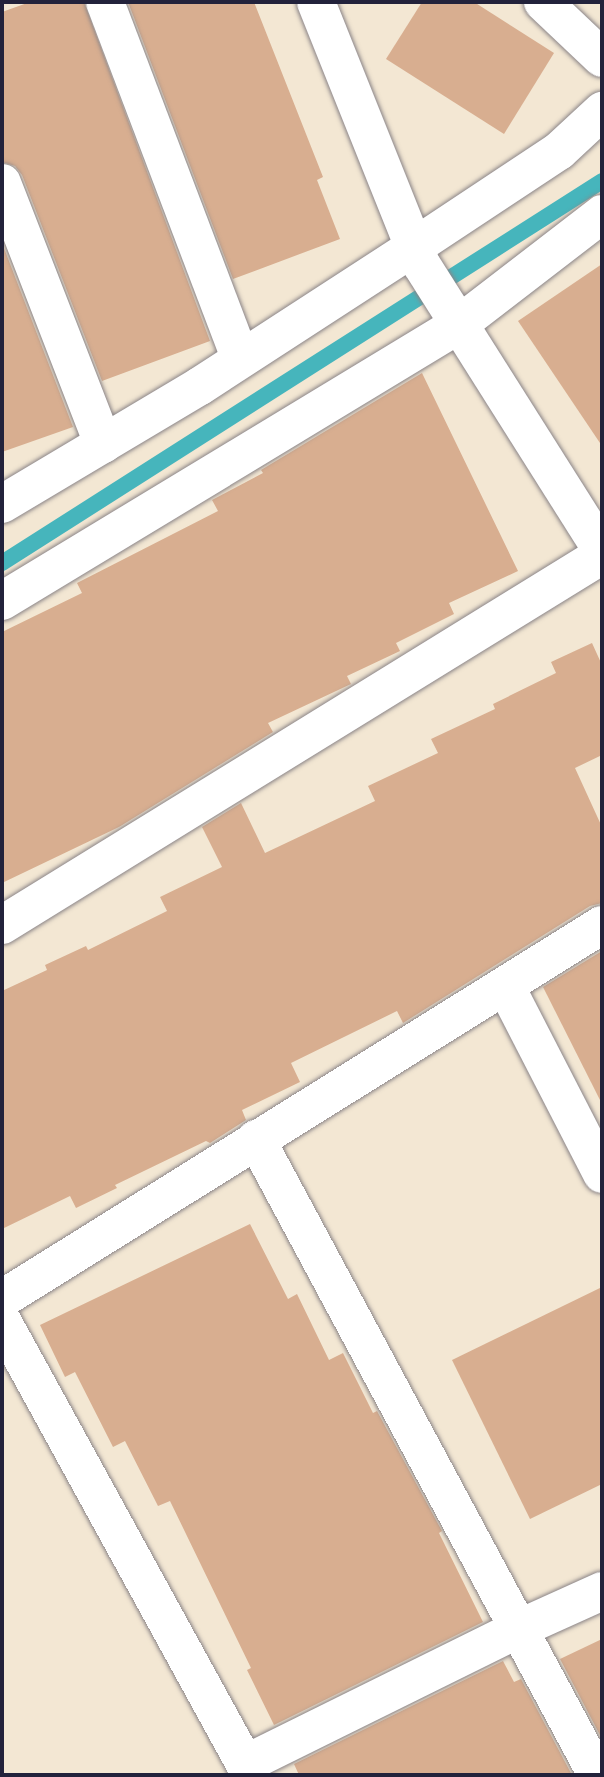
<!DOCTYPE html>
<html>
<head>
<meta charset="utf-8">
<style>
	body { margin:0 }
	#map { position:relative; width:604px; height:1777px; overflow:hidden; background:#f3e7d3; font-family:"Gentium Book Plus",serif }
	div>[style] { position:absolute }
	.stream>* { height:16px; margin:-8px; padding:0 8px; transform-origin:8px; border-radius:8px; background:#46b5bc }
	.building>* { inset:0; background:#d8ae90 }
	.roads { filter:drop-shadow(0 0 2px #8a8487) drop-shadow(0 0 2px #8a8487) }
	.minor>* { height:38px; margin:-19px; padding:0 19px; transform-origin:19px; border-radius:19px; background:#fff }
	span { translate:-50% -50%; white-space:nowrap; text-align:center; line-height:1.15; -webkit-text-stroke:7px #f6f6f2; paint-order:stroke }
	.frame { position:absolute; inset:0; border:4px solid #22223b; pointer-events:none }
</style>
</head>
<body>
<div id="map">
	<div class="stream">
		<div style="left:2px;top:563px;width:711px;rotate:-32.48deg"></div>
	</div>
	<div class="building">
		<div style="clip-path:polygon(30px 2px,84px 2px,210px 341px,102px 381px,22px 175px,15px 166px,2px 162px,2px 12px)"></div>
		<div style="clip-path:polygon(128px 2px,254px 2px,323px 177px,317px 180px,340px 239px,233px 279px)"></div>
		<div style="clip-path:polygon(422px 2px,474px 2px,554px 53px,504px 134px,386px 59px)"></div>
		<div style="clip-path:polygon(2px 243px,73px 427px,2px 452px)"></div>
		<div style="clip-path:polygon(602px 264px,602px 446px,518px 321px)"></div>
		<div style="clip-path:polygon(422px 373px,518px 571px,449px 603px,454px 614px,396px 643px,400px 651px,347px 676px,351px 684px,268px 723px,273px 732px,119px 827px,2px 883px,2px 632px,82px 593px,77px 583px,218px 511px,212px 500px,263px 473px,261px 470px)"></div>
		<div style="clip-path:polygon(592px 643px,602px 665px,602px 755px,575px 768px,602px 827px,602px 903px,590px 906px,403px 1023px,397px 1011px,291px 1063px,300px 1082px,242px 1110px,246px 1120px,210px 1143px,206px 1141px,115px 1185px,117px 1188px,76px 1208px,70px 1196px,2px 1229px,2px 991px,47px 970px,45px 965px,86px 946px,88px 950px,167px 911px,160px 897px,222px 867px,202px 827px,241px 803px,265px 853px,375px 801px,368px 786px,438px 753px,431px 739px,495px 709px,493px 704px,556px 673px,551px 662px)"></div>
		<div style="clip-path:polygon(602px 951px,602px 1104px,543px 987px)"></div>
		<div style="clip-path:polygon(250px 1224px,288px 1299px,297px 1294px,329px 1360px,343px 1353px,373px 1413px,377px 1411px,442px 1531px,439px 1533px,483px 1622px,274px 1725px,247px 1670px,251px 1668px,170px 1501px,158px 1506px,125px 1441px,113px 1447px,75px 1372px,65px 1377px,40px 1325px)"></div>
		<div style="clip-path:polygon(602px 1287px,602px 1484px,530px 1519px,452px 1360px)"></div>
		<div style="clip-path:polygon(602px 1639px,602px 1739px,560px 1659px)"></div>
		<div style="clip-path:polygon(503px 1661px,514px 1682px,521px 1679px,572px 1775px,299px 1775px,294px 1764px)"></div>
	</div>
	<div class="roads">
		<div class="minor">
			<div style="left:105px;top:2px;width:381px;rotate:69.2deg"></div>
			<div style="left:316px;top:2px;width:282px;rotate:68.2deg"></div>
			<div style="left:421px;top:264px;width:338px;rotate:57.7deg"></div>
			<div style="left:543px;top:2px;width:81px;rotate:43.5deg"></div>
			<div style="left:2px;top:183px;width:280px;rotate:68.8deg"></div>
			<div style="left:2px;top:504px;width:230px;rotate:-30.8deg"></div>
			<div style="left:200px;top:386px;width:255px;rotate:-33deg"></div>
			<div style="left:414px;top:247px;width:174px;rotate:-33.5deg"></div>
			<div style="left:559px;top:151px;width:59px;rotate:-42.9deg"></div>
			<div style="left:2px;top:601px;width:533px;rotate:-31.18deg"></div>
			<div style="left:458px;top:325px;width:182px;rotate:-37.6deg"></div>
			<div style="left:2px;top:925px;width:705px;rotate:-31.66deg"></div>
			<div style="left:506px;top:987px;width:210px;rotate:62.8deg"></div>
			<div style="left:256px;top:1139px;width:722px;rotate:61.8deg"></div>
			<div style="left:2px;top:1299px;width:707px;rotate:-31.94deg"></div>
			<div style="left:2px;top:1321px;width:518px;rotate:61.26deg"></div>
			<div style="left:245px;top:1764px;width:305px;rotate:-26.3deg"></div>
			<div style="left:518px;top:1629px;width:92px;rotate:-24.3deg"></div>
		</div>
	</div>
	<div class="frame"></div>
</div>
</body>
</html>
